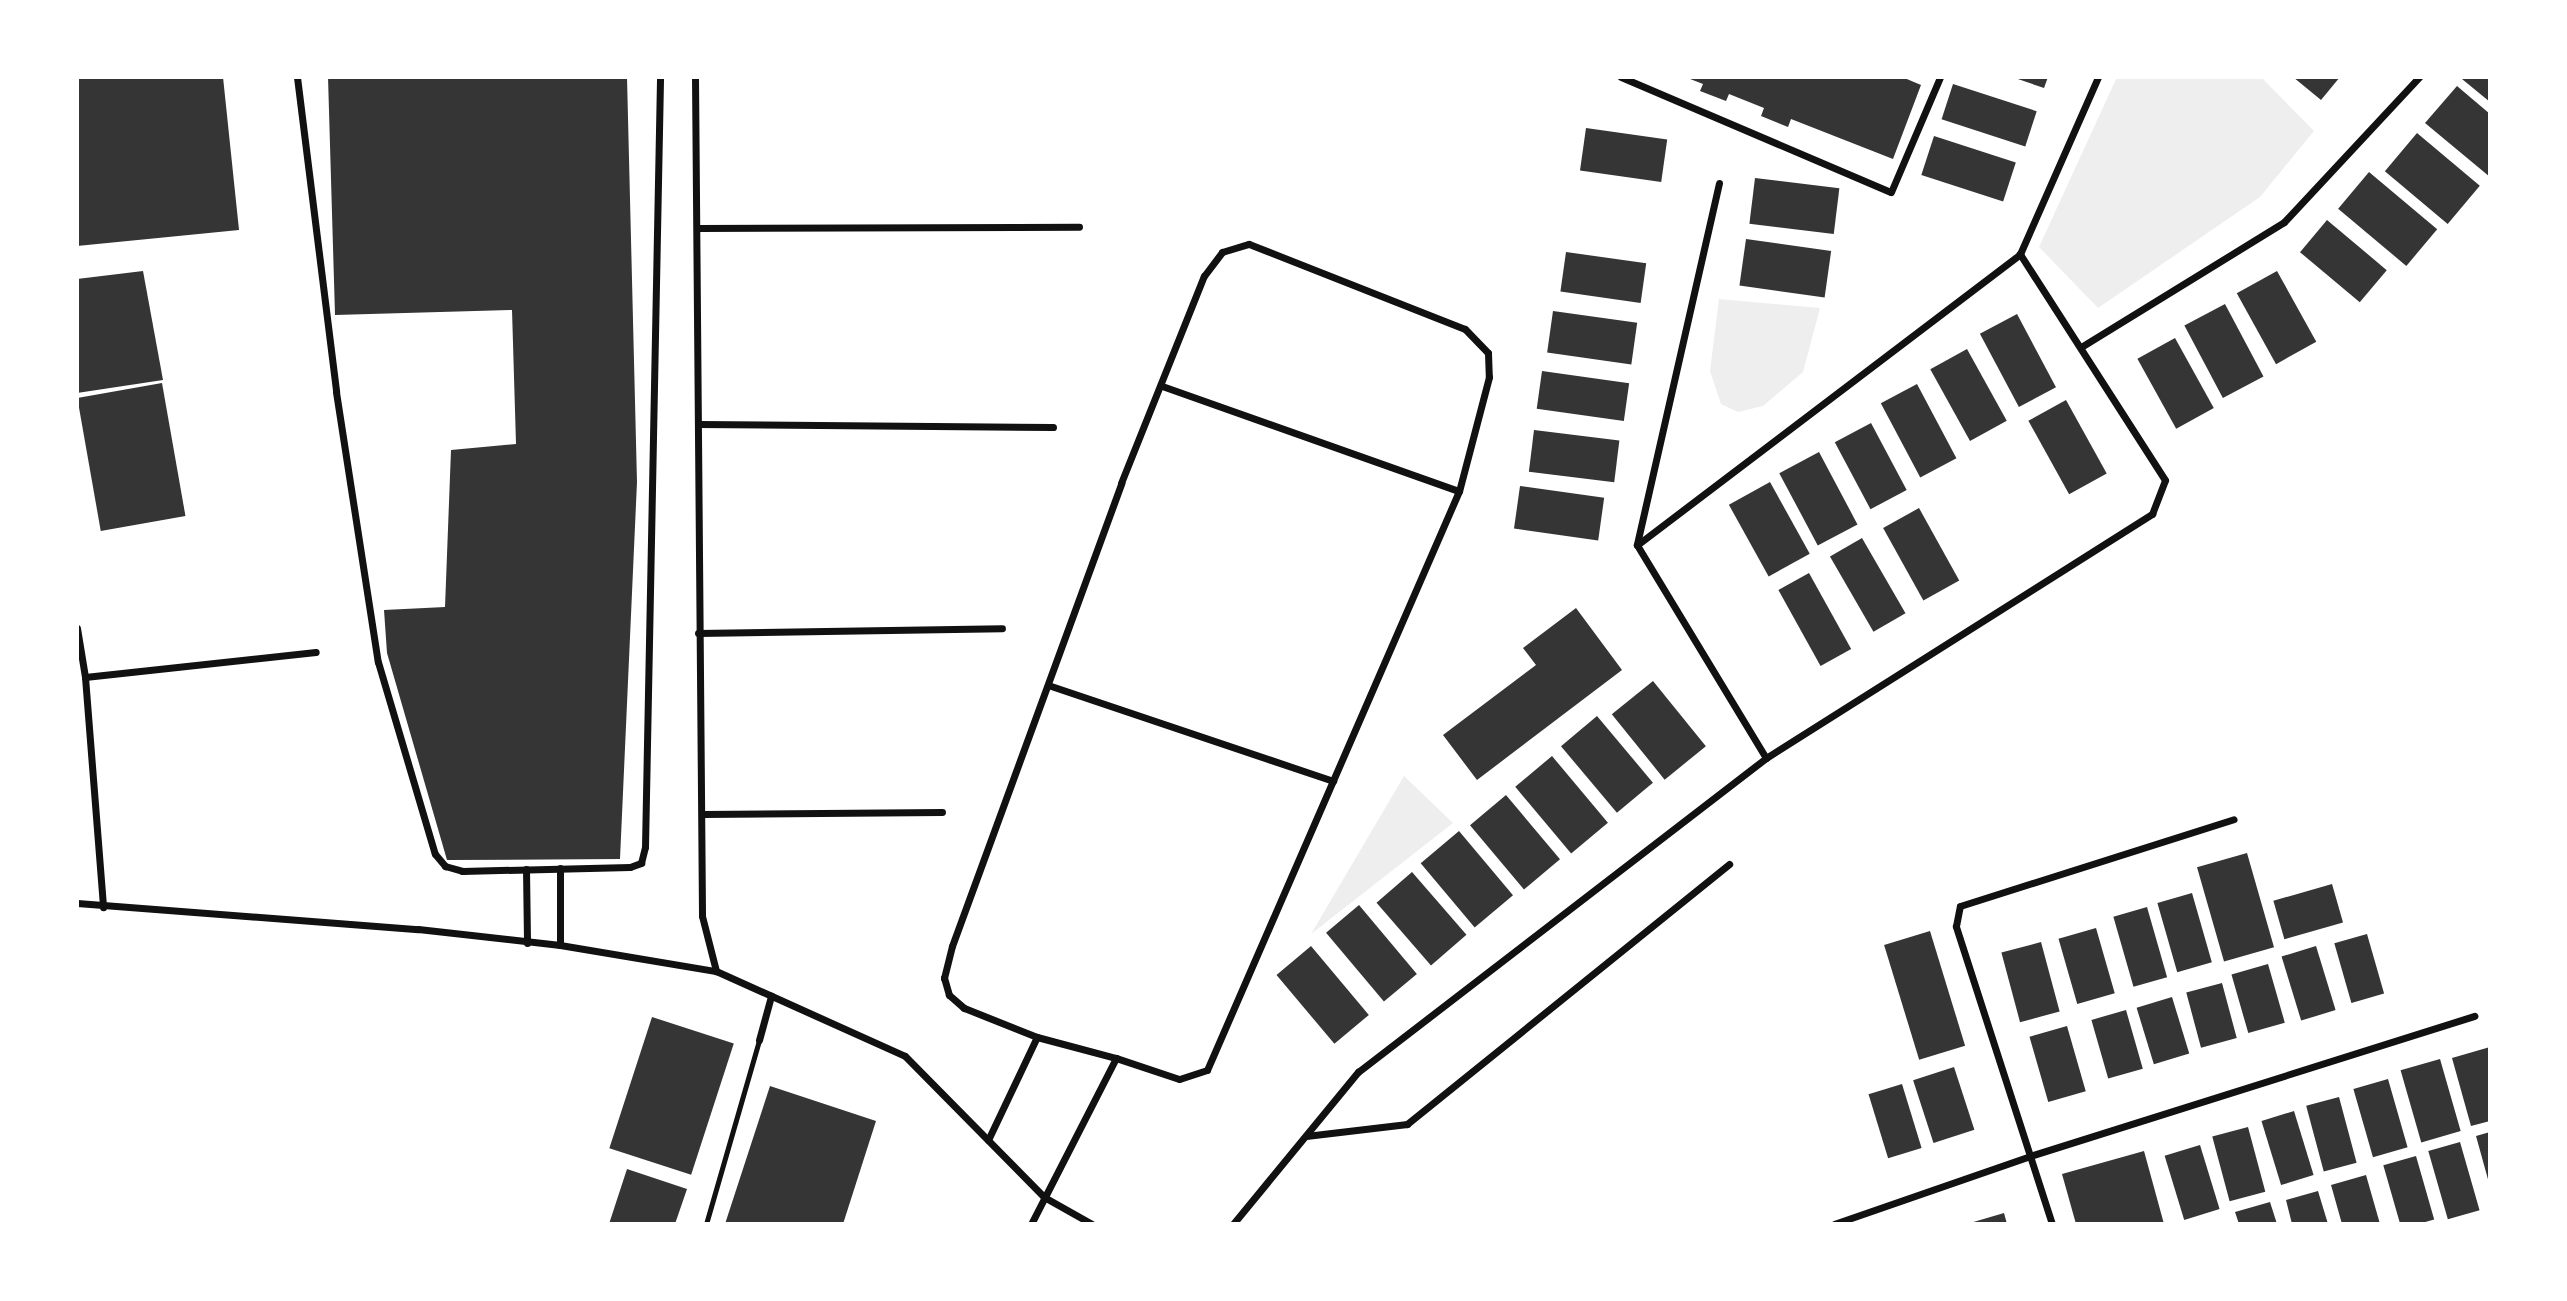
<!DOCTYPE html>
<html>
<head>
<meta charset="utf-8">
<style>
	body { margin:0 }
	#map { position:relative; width:2567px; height:1301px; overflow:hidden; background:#fff; font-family:"Varela Round",sans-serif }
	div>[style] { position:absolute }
	.green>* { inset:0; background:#eee }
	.building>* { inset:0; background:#353535; transform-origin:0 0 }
	.service>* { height:5px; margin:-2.5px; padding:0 2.5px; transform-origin:2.5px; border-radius:2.5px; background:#111 }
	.minor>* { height:7px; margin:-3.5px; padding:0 3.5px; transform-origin:3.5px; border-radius:3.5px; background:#111 }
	span { translate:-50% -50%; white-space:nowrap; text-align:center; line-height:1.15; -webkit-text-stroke:5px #fff; paint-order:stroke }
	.frame { position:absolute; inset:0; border:79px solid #fff; pointer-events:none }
</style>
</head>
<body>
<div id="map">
	<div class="green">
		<div style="clip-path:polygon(2117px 77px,2261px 77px,2314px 131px,2260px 197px,2098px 308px,2039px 247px)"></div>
		<div style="clip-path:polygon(1719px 299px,1820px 308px,1803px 372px,1763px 406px,1738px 412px,1721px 404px,1710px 371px)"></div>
		<div style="clip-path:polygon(1404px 776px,1453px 823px,1311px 934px)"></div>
	</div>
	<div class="building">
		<div style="clip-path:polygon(77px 77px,223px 77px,239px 230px,77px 246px)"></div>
		<div style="clip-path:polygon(328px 77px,627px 77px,637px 482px,620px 859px,447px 860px,387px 653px,384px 610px,445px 607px,451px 450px,516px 444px,512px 310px,335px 315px)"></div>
		<div style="clip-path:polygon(1685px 77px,1902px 77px,1921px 85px,1893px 159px,1791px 119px,1788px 127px,1761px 116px,1764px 108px,1729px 94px,1726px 101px,1700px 91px,1703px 84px)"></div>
		<div style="clip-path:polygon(2012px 77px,2048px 77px,2044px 88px)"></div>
		<div style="clip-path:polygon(2293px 77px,2340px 77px,2321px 100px)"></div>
		<div style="clip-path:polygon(2464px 77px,2490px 77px,2490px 102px,2462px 79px)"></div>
		<div style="left:1953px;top:84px;width:88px;height:37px;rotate:18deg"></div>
		<div style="clip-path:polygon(2457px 86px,2490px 114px,2490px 177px,2425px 123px)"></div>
		<div style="left:1586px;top:128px;width:82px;height:43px;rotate:8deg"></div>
		<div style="left:2417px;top:133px;width:82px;height:50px;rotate:40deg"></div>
		<div style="left:1934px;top:136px;width:86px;height:41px;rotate:18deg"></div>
		<div style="left:2369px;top:172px;width:89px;height:48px;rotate:40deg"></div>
		<div style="left:1755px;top:178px;width:85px;height:46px;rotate:7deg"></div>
		<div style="left:2327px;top:220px;width:78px;height:42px;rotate:40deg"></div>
		<div style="left:1746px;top:239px;width:86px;height:47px;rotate:8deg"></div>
		<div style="left:1566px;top:252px;width:81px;height:40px;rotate:8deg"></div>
		<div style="clip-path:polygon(143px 271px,163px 380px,77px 393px,77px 279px)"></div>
		<div style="left:2277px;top:271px;width:81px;height:46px;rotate:61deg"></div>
		<div style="left:2225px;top:304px;width:82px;height:46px;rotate:62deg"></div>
		<div style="left:1553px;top:311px;width:85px;height:42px;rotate:8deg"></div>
		<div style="left:2017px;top:314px;width:83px;height:42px;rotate:62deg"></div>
		<div style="left:2175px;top:338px;width:80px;height:43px;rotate:61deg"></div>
		<div style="left:1967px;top:349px;width:82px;height:42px;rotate:61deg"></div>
		<div style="left:1542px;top:371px;width:88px;height:38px;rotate:8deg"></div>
		<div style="left:162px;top:383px;width:135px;height:86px;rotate:80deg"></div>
		<div style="left:1917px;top:384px;width:84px;height:41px;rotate:62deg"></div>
		<div style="left:2066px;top:400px;width:84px;height:43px;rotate:61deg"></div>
		<div style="left:1871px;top:423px;width:76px;height:41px;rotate:62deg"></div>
		<div style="left:1534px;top:430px;width:86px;height:42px;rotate:7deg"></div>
		<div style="left:1819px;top:452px;width:82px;height:45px;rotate:62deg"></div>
		<div style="left:1770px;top:482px;width:82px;height:47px;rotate:61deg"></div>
		<div style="left:1520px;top:486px;width:85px;height:43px;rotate:8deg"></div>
		<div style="left:1919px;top:508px;width:83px;height:41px;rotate:61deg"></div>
		<div style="left:1862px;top:538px;width:87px;height:37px;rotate:60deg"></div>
		<div style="left:1809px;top:573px;width:87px;height:35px;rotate:61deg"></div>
		<div style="clip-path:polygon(1576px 608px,1622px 670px,1477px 780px,1443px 735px,1536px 665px,1523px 648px)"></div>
		<div style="left:1653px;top:681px;width:84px;height:53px;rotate:51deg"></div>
		<div style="left:1597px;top:716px;width:87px;height:47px;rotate:50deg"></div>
		<div style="left:1552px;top:756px;width:87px;height:48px;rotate:50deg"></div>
		<div style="left:1506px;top:795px;width:84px;height:47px;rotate:50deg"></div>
		<div style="left:1459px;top:831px;width:84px;height:50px;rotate:50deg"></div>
		<div style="left:2247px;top:853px;width:98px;height:52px;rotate:74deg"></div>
		<div style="left:1412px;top:872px;width:83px;height:47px;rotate:49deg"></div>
		<div style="left:2332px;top:884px;width:40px;height:61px;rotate:74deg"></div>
		<div style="left:2192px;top:893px;width:72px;height:36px;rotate:74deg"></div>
		<div style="left:1359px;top:905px;width:90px;height:43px;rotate:50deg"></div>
		<div style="left:2147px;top:907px;width:73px;height:35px;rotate:74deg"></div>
		<div style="left:2096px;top:928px;width:68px;height:39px;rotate:74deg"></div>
		<div style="left:1930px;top:931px;width:120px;height:48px;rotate:73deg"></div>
		<div style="left:2367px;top:934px;width:62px;height:34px;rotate:74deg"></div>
		<div style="left:2041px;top:942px;width:72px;height:41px;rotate:75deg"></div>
		<div style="left:1311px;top:946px;width:90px;height:45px;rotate:50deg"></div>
		<div style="left:2316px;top:946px;width:67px;height:36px;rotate:73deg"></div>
		<div style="left:2268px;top:964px;width:61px;height:38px;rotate:74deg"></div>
		<div style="left:2222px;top:983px;width:57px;height:37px;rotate:75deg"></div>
		<div style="left:2172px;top:997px;width:59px;height:37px;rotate:73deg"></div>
		<div style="left:2126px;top:1010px;width:61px;height:36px;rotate:74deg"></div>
		<div style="left:652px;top:1017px;width:86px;height:138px;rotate:18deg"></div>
		<div style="left:2067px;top:1026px;width:68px;height:39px;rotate:74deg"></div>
		<div style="clip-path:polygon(2490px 1047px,2490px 1121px,2471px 1126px,2452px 1058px)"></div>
		<div style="left:2440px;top:1059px;width:75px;height:41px;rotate:74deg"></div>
		<div style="left:1954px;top:1067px;width:66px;height:43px;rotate:72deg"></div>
		<div style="left:2388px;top:1079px;width:71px;height:36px;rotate:74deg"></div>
		<div style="left:1902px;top:1084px;width:67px;height:35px;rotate:73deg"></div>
		<div style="clip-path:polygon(770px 1086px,876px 1121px,843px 1224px,725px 1224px)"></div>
		<div style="left:2339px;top:1097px;width:68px;height:34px;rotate:75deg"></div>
		<div style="left:2294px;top:1111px;width:67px;height:34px;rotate:73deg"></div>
		<div style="left:2248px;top:1127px;width:67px;height:37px;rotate:75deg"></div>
		<div style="clip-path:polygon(2490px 1132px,2490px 1183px,2489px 1183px,2476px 1136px)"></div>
		<div style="left:2460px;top:1142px;width:71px;height:33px;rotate:74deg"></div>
		<div style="left:2200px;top:1145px;width:67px;height:37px;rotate:73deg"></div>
		<div style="clip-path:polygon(2144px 1151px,2164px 1224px,2076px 1224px,2062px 1174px)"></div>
		<div style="left:2416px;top:1156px;width:66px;height:34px;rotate:74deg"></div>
		<div style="clip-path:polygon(627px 1169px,687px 1189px,675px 1224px,609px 1224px)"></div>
		<div style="clip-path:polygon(2366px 1175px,2380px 1224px,2342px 1224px,2331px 1185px)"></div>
		<div style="clip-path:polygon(2318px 1191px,2328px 1224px,2292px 1224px,2286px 1200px)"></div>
		<div style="clip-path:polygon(2270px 1202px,2277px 1224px,2239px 1224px,2235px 1212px)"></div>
		<div style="clip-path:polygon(2004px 1213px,2007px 1224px,1970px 1224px,1970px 1223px)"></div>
	</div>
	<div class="service">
		<div style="left:706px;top:1224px;width:191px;rotate:-73.9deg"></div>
	</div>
	<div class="minor">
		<div style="left:297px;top:77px;width:317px;rotate:82.9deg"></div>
		<div style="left:336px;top:392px;width:273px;rotate:81.2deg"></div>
		<div style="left:378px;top:662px;width:200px;rotate:73.5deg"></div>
		<div style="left:435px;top:854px;width:16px;rotate:50deg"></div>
		<div style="left:445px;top:866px;width:18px;rotate:16deg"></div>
		<div style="left:462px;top:871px;width:168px;rotate:-1.4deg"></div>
		<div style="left:630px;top:867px;width:12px;rotate:-20deg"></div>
		<div style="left:641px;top:863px;width:16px;rotate:-76deg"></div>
		<div style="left:645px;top:847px;width:770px;rotate:-88.88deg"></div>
		<div style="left:695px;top:77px;width:839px;rotate:89.52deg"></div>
		<div style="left:702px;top:916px;width:57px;rotate:75.7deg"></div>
		<div style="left:1621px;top:77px;width:293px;rotate:23.1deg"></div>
		<div style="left:1891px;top:192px;width:125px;rotate:-66.9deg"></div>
		<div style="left:1719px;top:183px;width:371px;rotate:102.8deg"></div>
		<div style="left:1637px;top:545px;width:249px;rotate:58.8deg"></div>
		<div style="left:698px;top:228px;width:381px;rotate:-0.2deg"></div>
		<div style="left:2081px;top:347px;width:238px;rotate:-31.6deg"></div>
		<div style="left:2284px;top:222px;width:198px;rotate:-47deg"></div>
		<div style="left:1162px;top:386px;width:315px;rotate:19.5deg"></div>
		<div style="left:698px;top:424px;width:355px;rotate:0.5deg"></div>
		<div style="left:1637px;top:545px;width:481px;rotate:-37.2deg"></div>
		<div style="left:77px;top:628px;width:50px;rotate:80.7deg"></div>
		<div style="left:85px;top:677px;width:231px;rotate:85.5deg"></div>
		<div style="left:698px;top:633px;width:304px;rotate:-0.9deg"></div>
		<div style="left:85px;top:677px;width:232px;rotate:-6.2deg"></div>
		<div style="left:1048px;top:685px;width:301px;rotate:18.6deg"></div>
		<div style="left:703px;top:814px;width:239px;rotate:-0.5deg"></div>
		<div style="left:526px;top:869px;width:74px;rotate:89.2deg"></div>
		<div style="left:77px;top:903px;width:342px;rotate:4.4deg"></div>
		<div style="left:418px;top:929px;width:143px;rotate:6.4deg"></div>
		<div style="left:560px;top:945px;width:158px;rotate:9.5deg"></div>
		<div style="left:716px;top:971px;width:207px;rotate:24.2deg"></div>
		<div style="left:905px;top:1056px;width:198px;rotate:45.4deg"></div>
		<div style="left:1044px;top:1197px;width:55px;rotate:29.4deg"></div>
		<div style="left:560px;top:945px;width:77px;rotate:-90deg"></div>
		<div style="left:1037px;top:1037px;width:82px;rotate:14.9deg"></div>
		<div style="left:759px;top:1040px;width:46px;rotate:-74.7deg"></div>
		<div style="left:1306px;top:1136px;width:102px;rotate:-6.8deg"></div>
		<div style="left:1407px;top:1124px;width:414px;rotate:-38.9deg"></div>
		<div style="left:988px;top:1140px;width:114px;rotate:-64.6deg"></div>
		<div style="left:1037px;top:1037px;width:79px;rotate:-158.3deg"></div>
		<div style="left:964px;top:1008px;width:20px;rotate:-139deg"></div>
		<div style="left:949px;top:995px;width:18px;rotate:-106deg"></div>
		<div style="left:944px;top:978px;width:33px;rotate:-76deg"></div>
		<div style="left:952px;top:946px;width:493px;rotate:-69.9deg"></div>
		<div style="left:1121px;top:483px;width:223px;rotate:-68.2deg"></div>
		<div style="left:1204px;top:276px;width:30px;rotate:-53deg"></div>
		<div style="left:1222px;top:252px;width:28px;rotate:-17deg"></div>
		<div style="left:1249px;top:244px;width:232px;rotate:21.5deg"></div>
		<div style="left:1465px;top:329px;width:33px;rotate:46deg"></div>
		<div style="left:1488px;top:353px;width:24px;rotate:88deg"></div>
		<div style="left:1489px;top:377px;width:118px;rotate:104.7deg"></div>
		<div style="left:1459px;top:491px;width:631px;rotate:113.52deg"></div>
		<div style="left:1207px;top:1070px;width:29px;rotate:162deg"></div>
		<div style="left:1179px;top:1079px;width:66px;rotate:-161.6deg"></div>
		<div style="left:1116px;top:1058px;width:186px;rotate:117.1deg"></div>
		<div style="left:1233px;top:1224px;width:197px;rotate:-50.6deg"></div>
		<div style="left:1358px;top:1072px;width:515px;rotate:-37.58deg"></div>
		<div style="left:1766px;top:758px;width:457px;rotate:-32.3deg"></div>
		<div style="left:2152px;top:514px;width:36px;rotate:-69deg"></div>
		<div style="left:2165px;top:480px;width:269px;rotate:-122.7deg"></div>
		<div style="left:2020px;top:254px;width:193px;rotate:-66.2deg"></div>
		<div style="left:1834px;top:1224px;width:207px;rotate:-19.1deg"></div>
		<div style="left:2030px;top:1156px;width:466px;rotate:-17.5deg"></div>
		<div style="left:2052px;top:1224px;width:313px;rotate:-107.9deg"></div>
		<div style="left:1956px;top:926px;width:20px;rotate:-79deg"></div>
		<div style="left:1960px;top:906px;width:287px;rotate:-17.6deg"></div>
	</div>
	<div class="frame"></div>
</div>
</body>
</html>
